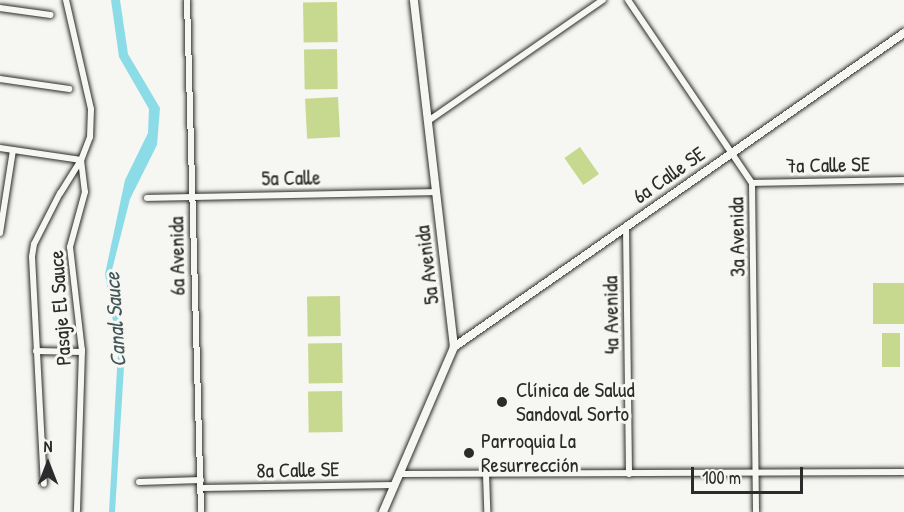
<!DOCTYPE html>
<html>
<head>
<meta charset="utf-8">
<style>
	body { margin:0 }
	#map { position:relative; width:904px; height:512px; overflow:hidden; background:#f6f6f2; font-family:"Patrick Hand",sans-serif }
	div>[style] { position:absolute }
	.green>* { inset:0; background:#c7d98e; transform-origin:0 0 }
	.water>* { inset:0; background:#8cdce8 }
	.roads { filter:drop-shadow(0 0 2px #2b2b2b) drop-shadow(0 0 2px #2b2b2b) }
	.street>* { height:6px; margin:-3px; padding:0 3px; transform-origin:3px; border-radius:3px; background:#f6f6f2 }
	.secondary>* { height:8px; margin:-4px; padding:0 4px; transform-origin:4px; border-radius:4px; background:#f6f6f2 }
	.dots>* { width:16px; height:16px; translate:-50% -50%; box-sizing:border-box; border:3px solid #f6f6f2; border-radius:50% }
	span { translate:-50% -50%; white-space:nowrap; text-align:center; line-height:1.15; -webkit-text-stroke:6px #f6f6f2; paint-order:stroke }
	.street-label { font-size:21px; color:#2b2b2b }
	.poi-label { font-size:21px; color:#2b2b2b }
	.left { translate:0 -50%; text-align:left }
	.water-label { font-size:22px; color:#43575a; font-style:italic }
	.north { position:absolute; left:18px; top:434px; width:60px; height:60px; -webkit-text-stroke:4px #f6f6f2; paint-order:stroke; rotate:0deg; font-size:16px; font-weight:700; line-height:24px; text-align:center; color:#2b2b2b }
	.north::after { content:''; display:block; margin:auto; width:21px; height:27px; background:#2b2b2b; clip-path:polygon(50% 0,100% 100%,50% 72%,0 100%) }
	.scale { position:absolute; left:691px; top:467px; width:112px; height:27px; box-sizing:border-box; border:3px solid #2b2b2b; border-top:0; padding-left:8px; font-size:18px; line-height:21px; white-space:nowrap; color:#2b2b2b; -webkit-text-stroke:4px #f6f6f2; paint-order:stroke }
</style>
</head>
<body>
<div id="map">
	<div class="green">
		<div style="left:337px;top:2px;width:40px;height:34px;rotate:89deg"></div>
		<div style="left:337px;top:49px;width:40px;height:33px;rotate:89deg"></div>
		<div style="left:338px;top:97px;width:40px;height:33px;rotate:87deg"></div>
		<div style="left:580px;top:147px;width:33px;height:19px;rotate:55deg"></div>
		<div style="left:873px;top:283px;width:31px;height:41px"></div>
		<div style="left:340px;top:296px;width:40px;height:33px;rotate:89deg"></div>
		<div style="left:882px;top:333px;width:18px;height:34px"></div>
		<div style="left:342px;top:343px;width:40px;height:34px;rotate:89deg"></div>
		<div style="left:342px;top:391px;width:41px;height:34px;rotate:89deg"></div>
	</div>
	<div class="water">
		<div style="clip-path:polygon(111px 0,120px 0,128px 54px,160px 108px,157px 145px,130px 199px,111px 274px,125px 351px,115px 512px,109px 512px,118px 351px,105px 274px,125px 180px,148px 133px,149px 109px,119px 57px)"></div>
	</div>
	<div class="roads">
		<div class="street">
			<div style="left:66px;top:0;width:112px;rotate:77.1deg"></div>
			<div style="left:91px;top:109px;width:28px;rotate:92deg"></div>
			<div style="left:90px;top:137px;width:25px;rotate:111deg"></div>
			<div style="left:81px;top:160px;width:32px;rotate:83deg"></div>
			<div style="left:85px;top:192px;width:57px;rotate:105.3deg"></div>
			<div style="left:70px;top:247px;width:104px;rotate:83.4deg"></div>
			<div style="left:82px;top:350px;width:162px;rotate:91.8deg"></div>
			<div style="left:187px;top:0;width:512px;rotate:88.43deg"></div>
			<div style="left:628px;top:0;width:221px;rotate:55.9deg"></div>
			<div style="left:752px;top:183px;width:329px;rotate:89.3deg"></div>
			<div style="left:0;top:8px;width:51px;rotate:7.8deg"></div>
			<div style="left:0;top:79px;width:70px;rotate:8.2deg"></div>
			<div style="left:428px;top:121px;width:213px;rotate:-34.7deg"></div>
			<div style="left:0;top:148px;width:82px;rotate:8.4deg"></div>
			<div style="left:81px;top:160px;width:39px;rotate:122deg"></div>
			<div style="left:60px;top:193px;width:57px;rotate:117deg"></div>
			<div style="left:34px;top:244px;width:13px;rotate:99deg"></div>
			<div style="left:32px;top:257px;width:227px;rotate:87deg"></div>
			<div style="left:752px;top:183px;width:152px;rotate:-1.1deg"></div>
			<div style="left:147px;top:198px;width:289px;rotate:-1.2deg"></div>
			<div style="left:626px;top:227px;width:247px;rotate:89.3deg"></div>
			<div style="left:0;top:233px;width:84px;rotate:-81.1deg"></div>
			<div style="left:36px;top:351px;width:46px;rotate:1.2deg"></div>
			<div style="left:400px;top:474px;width:504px;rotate:-0.23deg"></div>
			<div style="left:486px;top:474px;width:38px;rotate:88deg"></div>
			<div style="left:139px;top:482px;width:62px;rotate:-1.8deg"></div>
			<div style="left:201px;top:488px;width:194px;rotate:-0.9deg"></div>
		</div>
		<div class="secondary">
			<div style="left:454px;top:347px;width:549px;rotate:-34.91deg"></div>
			<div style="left:383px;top:512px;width:180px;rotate:-66.7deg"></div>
			<div style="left:454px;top:347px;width:349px;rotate:-96.6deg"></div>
		</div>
	</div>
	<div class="dots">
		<div style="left:502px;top:402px;background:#2b2b2b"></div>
		<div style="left:469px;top:453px;background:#2b2b2b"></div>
	</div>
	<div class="street-label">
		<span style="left:828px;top:165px;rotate:-1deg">7a Calle SE</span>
		<span style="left:669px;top:175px;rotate:-35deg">6a Calle SE</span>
		<span style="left:291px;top:178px;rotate:-1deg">5a Calle</span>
		<span style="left:737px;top:237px;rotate:-91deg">3a Avenida</span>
		<span style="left:177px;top:256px;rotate:-91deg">6a Avenida</span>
		<span style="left:427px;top:265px;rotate:-97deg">5a Avenida</span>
		<span style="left:60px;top:308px;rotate:-94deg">Pasaje El Sauce</span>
		<span style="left:611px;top:315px;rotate:-91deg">4a Avenida</span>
		<span style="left:298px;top:470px;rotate:-1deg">8a Calle SE</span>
	</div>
	<div class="poi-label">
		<span class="left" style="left:516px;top:402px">Clínica de Salud<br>Sandoval Sorto</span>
		<span class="left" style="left:481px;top:453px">Parroquia La<br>Resurrección</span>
	</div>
	<div class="water-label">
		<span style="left:115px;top:320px;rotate:-94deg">Canal Sauce</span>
	</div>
	<div class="north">N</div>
	<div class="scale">100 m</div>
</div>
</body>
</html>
